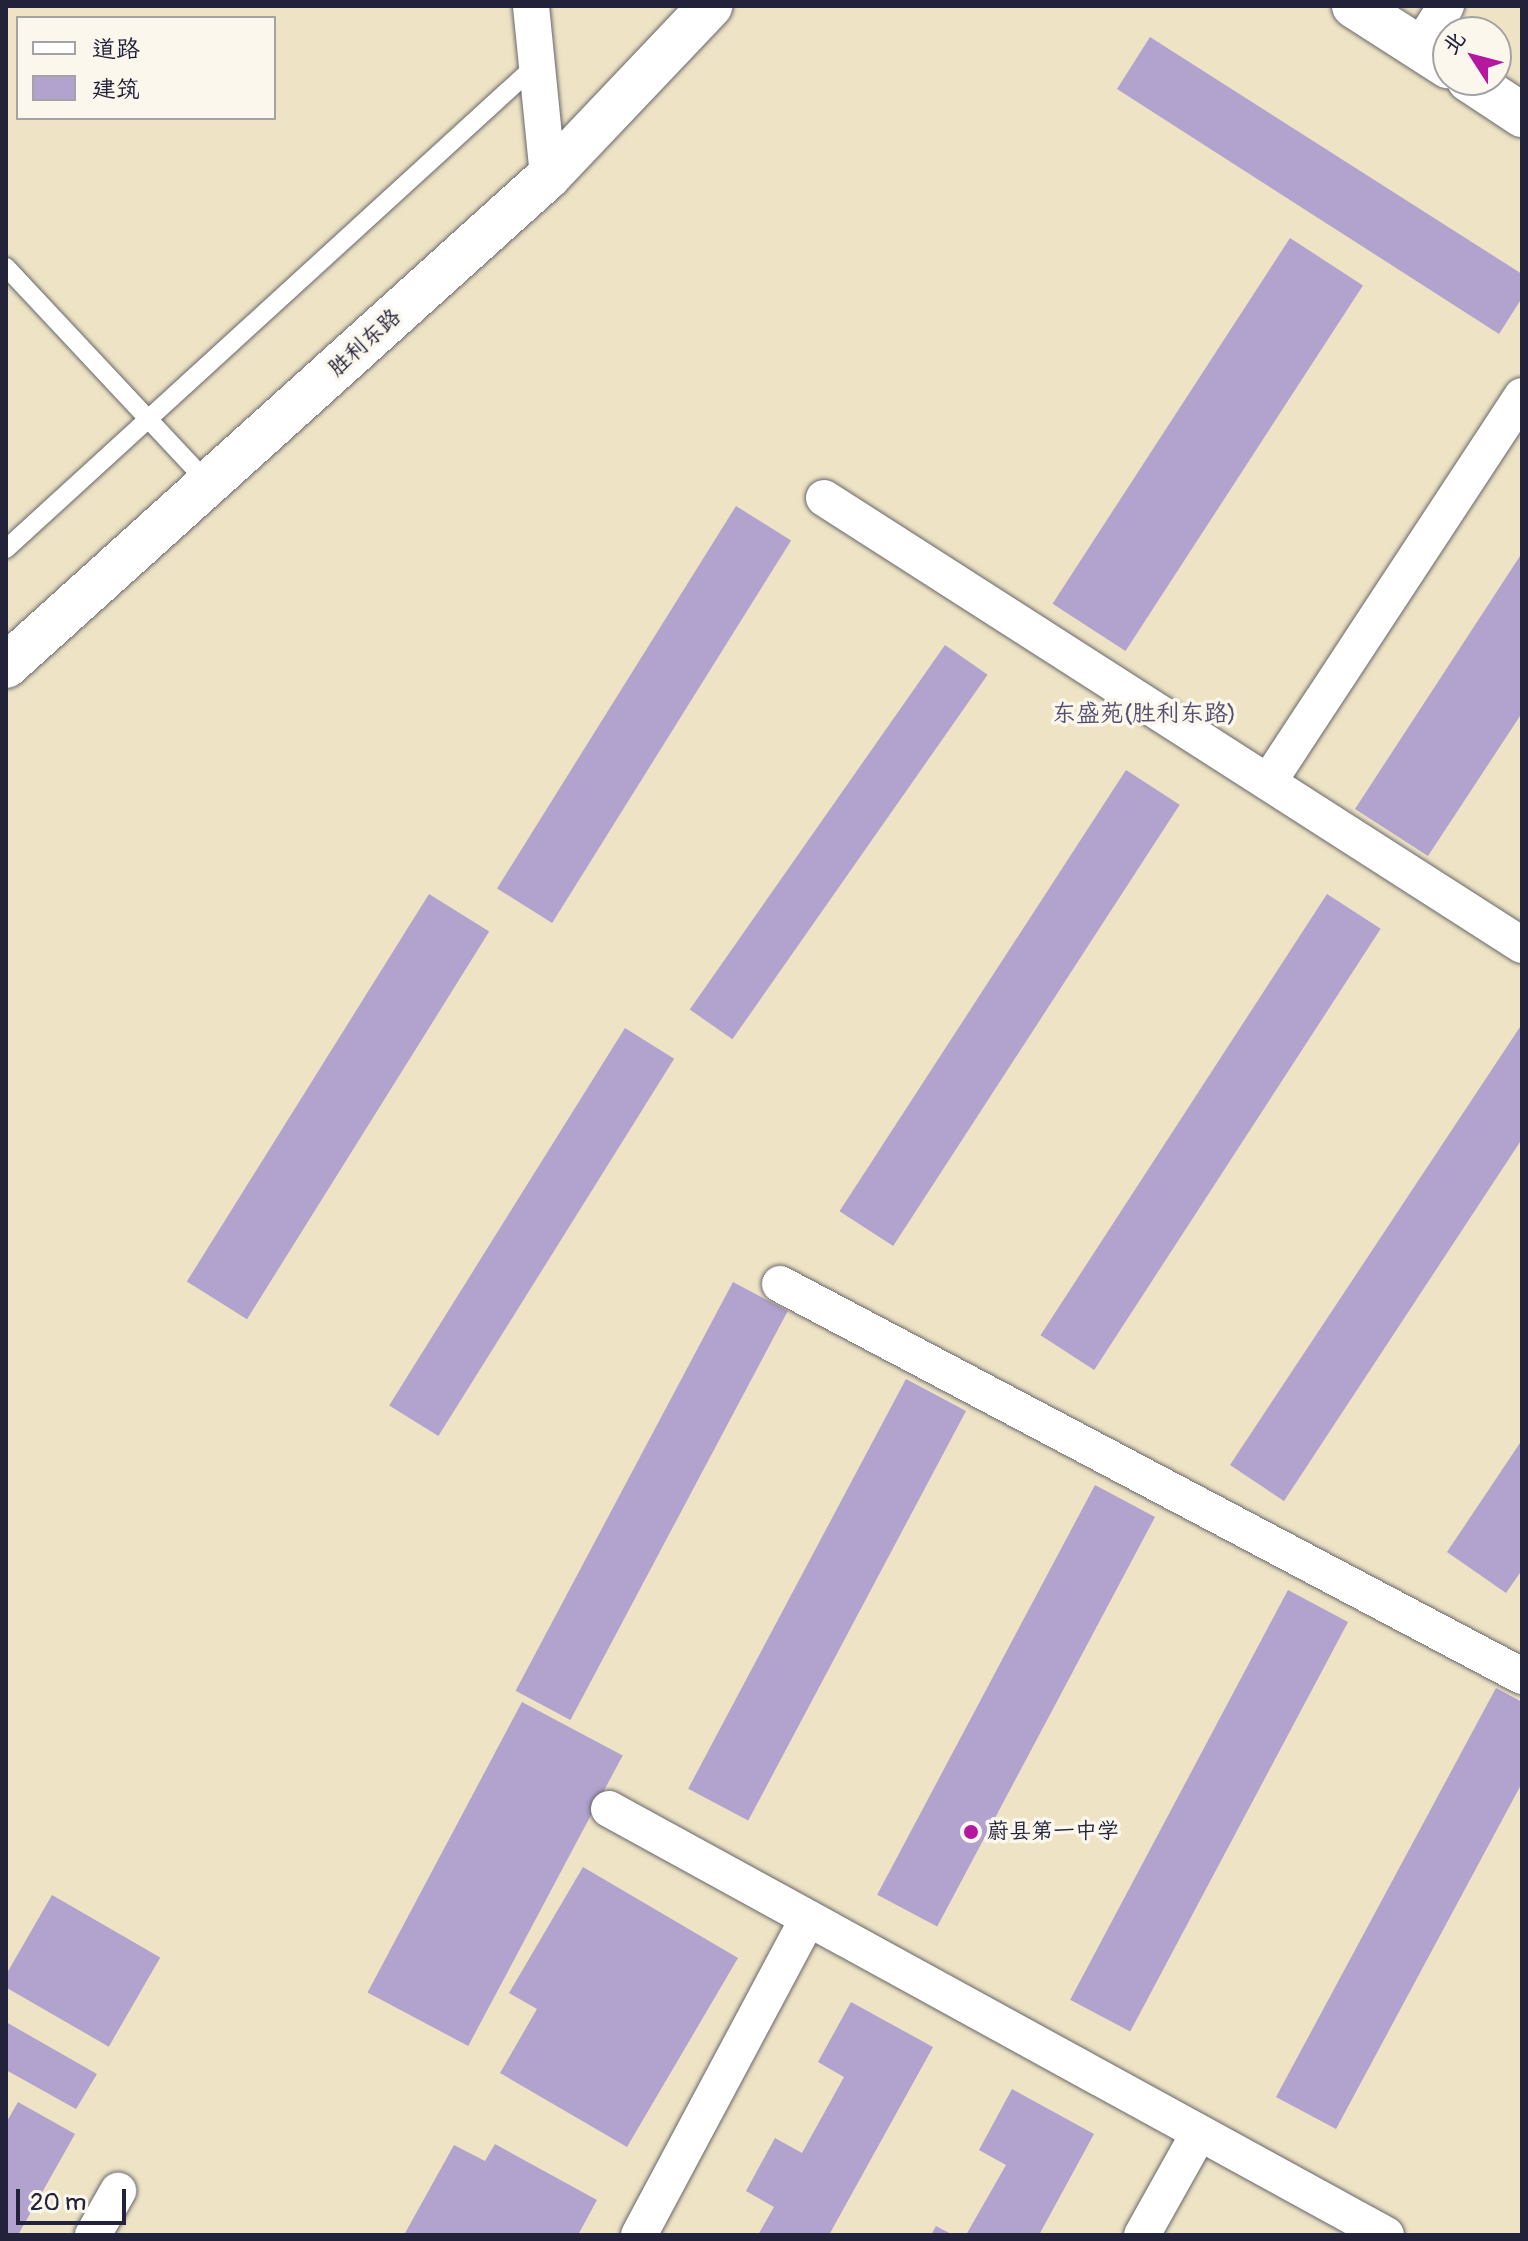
<!DOCTYPE html>
<html>
<head>
<meta charset="utf-8">
<style>
	body { margin:0 }
	#map { position:relative; width:1528px; height:2241px; overflow:hidden; background:#eee4c5; font-family:Pangolin,"LXGW WenKai TC",sans-serif }
	div>[style] { position:absolute }
	.building>* { inset:0; background:#b1a2ce; transform-origin:0 0 }
	.roads { filter:drop-shadow(0 0 2px #69666b) drop-shadow(0 0 2px #69666b) }
	.lane>* { height:18px; margin:-9px; padding:0 9px; transform-origin:9px; border-radius:9px; background:#fff }
	.street>* { height:36px; margin:-18px; padding:0 18px; transform-origin:18px; border-radius:18px; background:#fff }
	.secondary>* { height:44px; margin:-22px; padding:0 22px; transform-origin:22px; border-radius:22px; background:#fff }
	.dots>* { width:22px; height:22px; translate:-50% -50%; box-sizing:border-box; border:4px solid #fbf7ec; border-radius:50% }
	span { translate:-50% -50%; white-space:nowrap; text-align:center; line-height:1.15; -webkit-text-stroke:7px #fbf7ec; paint-order:stroke }
	.street-label { font-size:22px; color:#22223b }
	.poi-label { font-size:22px; color:#22223b }
	.left { translate:0 -50%; text-align:left }
	.neighbourhood-label { font-size:24px; color:#544f6e }
	.frame { position:absolute; inset:0; border:8px solid #22223b; pointer-events:none }
	.legend { position:absolute; left:16px; top:16px; width:260px; height:104px; box-sizing:border-box; background:#fbf7ec; border:2px solid #a4a2a5; margin:0; padding:10px 14px; list-style:none; font-size:24px; color:#22223b }
	.legend li { display:flex; align-items:center; gap:16px; height:40px }
	.legend b { width:40px; border:2px solid #a4a2a5 }
	.north { position:absolute; left:1432px; top:16px; width:80px; height:80px; box-sizing:border-box; background:#fbf7ec; border:2px solid #a4a2a5; border-radius:50%; rotate:306deg; font-size:22px; font-weight:700; line-height:32px; text-align:center; color:#22223b }
	.north::after { content:''; display:block; margin:auto; width:28px; height:36px; background:#b5179e; clip-path:polygon(50% 0,100% 100%,50% 72%,0 100%) }
	.scale { position:absolute; left:16px; top:2189px; width:110px; height:36px; box-sizing:border-box; border:4px solid #22223b; border-top:0; padding-left:10px; font-size:24px; line-height:28px; white-space:nowrap; color:#22223b; -webkit-text-stroke:6px #fbf7ec; paint-order:stroke }
</style>
</head>
<body>
<div id="map">
	<div class="building">
		<div style="clip-path:polygon(1150px 37px,1522px 274px,1522px 298px,1499px 334px,1117px 89px)"></div>
		<div style="left:1290px;top:238px;width:87px;height:436px;rotate:33deg"></div>
		<div style="left:736px;top:506px;width:65px;height:451px;rotate:32deg"></div>
		<div style="clip-path:polygon(1522px 553px,1522px 713px,1428px 856px,1355px 809px)"></div>
		<div style="left:945px;top:645px;width:52px;height:445px;rotate:35deg"></div>
		<div style="left:1126px;top:770px;width:64px;height:526px;rotate:33deg"></div>
		<div style="left:429px;top:894px;width:71px;height:457px;rotate:32deg"></div>
		<div style="left:1327px;top:894px;width:64px;height:526px;rotate:33deg"></div>
		<div style="clip-path:polygon(1522px 1024px,1522px 1139px,1284px 1501px,1230px 1465px)"></div>
		<div style="left:625px;top:1028px;width:58px;height:445px;rotate:32deg"></div>
		<div style="left:733px;top:1282px;width:62px;height:463px;rotate:28deg"></div>
		<div style="left:906px;top:1379px;width:68px;height:464px;rotate:28deg"></div>
		<div style="clip-path:polygon(1522px 1440px,1522px 1570px,1506px 1593px,1447px 1552px)"></div>
		<div style="left:1095px;top:1485px;width:68px;height:464px;rotate:28deg"></div>
		<div style="left:1288px;top:1590px;width:68px;height:464px;rotate:28deg"></div>
		<div style="clip-path:polygon(1496px 1688px,1522px 1702px,1522px 1783px,1336px 2129px,1276px 2097px)"></div>
		<div style="left:522px;top:1702px;width:114px;height:329px;rotate:28deg"></div>
		<div style="clip-path:polygon(583px 1867px,738px 1958px,627px 2147px,500px 2073px,537px 2009px,509px 1993px)"></div>
		<div style="left:52px;top:1895px;width:125px;height:103px;rotate:30deg"></div>
		<div style="clip-path:polygon(851px 2002px,933px 2047px,829px 2235px,758px 2235px,774px 2207px,746px 2191px,775px 2138px,802px 2153px,844px 2077px,818px 2062px)"></div>
		<div style="clip-path:polygon(6px 2022px,97px 2074px,76px 2109px,6px 2070px)"></div>
		<div style="clip-path:polygon(1012px 2089px,1094px 2134px,1039px 2235px,966px 2235px,1006px 2165px,979px 2150px)"></div>
		<div style="clip-path:polygon(18px 2102px,75px 2134px,18px 2235px,6px 2235px,6px 2123px)"></div>
		<div style="clip-path:polygon(495px 2144px,597px 2200px,578px 2235px,404px 2235px,454px 2145px,485px 2161px)"></div>
		<div style="clip-path:polygon(936px 2226px,953px 2235px,931px 2235px)"></div>
	</div>
	<div class="roads">
		<div class="lane">
			<div style="left:6px;top:267px;width:297px;rotate:46.9deg"></div>
			<div style="left:6px;top:549px;width:719px;rotate:-42.41deg"></div>
		</div>
		<div class="street">
			<div style="left:531px;top:6px;width:172px;rotate:84.3deg"></div>
			<div style="left:1419px;top:48px;width:50px;rotate:-57.3deg"></div>
			<div style="left:824px;top:498px;width:829px;rotate:32.64deg"></div>
			<div style="left:1271px;top:778px;width:457px;rotate:-56.7deg"></div>
			<div style="left:780px;top:1284px;width:839px;rotate:27.85deg"></div>
			<div style="left:609px;top:1809px;width:886px;rotate:28.73deg"></div>
			<div style="left:93px;top:2235px;width:51px;rotate:-60.4deg"></div>
			<div style="left:639px;top:2235px;width:359px;rotate:-61.9deg"></div>
			<div style="left:1142px;top:2235px;width:117px;rotate:-60.8deg"></div>
		</div>
		<div class="secondary">
			<div style="left:1354px;top:6px;width:112px;rotate:32.6deg"></div>
			<div style="left:1469px;top:80px;width:64px;rotate:33.4deg"></div>
			<div style="left:6px;top:666px;width:730px;rotate:-42.06deg"></div>
			<div style="left:548px;top:177px;width:236px;rotate:-46.5deg"></div>
		</div>
	</div>
	<div class="dots">
		<div style="left:971px;top:1832px;background:#b5179e"></div>
	</div>
	<div class="street-label">
		<span style="left:365px;top:343px;rotate:-42deg">胜利东路</span>
	</div>
	<div class="poi-label">
		<span class="left" style="left:987px;top:1832px">蔚县第一中学</span>
	</div>
	<div class="neighbourhood-label">
		<span style="left:1144px;top:714px">东盛苑(胜利东路)</span>
	</div>
	<div class="frame"></div>
	<ul class="legend">
	<li><b style="height:10px;background:#fff"></b>道路</li>
	<li><b style="height:22px;background:#b1a2ce"></b>建筑</li>
	</ul>
	<div class="north">北</div>
	<div class="scale">20 m</div>
</div>
</body>
</html>
